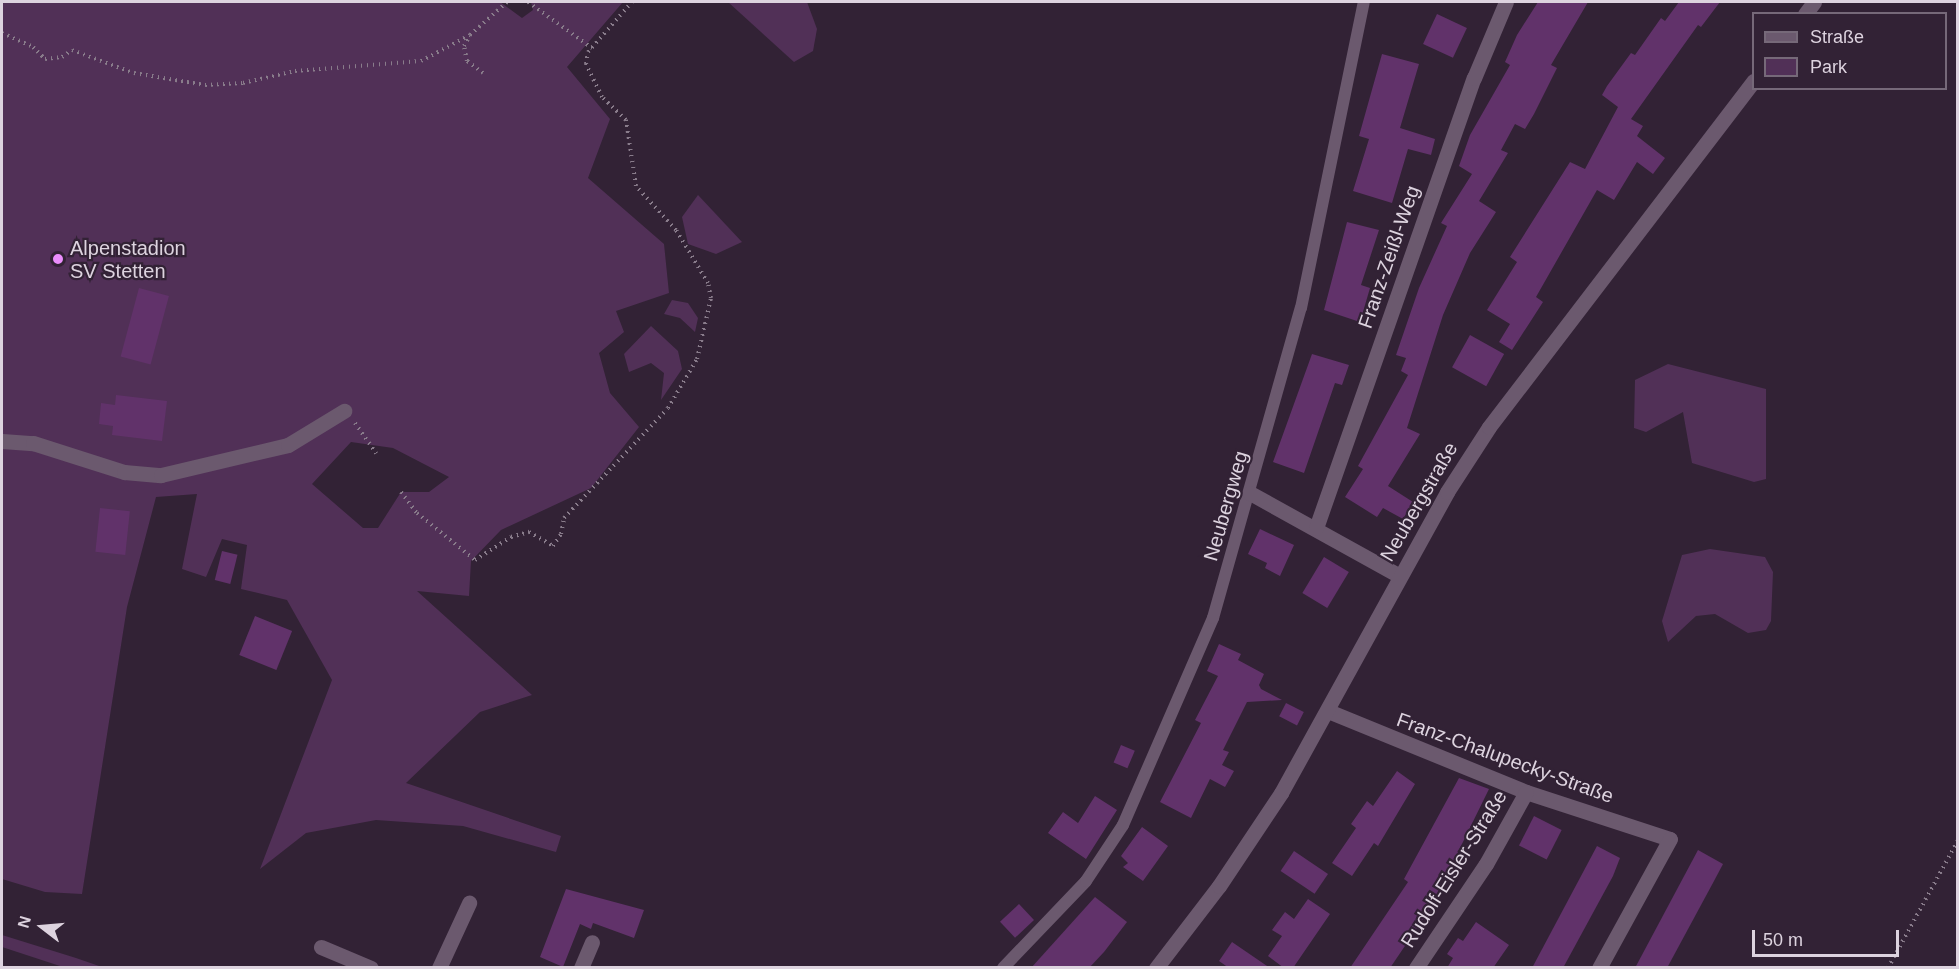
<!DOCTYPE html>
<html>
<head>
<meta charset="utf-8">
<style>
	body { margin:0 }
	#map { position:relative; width:1959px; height:969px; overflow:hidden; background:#322235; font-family:Arial,sans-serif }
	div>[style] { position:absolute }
	.green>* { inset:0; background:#513057 }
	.building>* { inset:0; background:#61326a; transform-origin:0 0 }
	.path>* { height:4px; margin-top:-2px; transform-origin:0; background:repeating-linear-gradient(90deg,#897c8b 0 1.5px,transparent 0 6px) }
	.service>* { height:12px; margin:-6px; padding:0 6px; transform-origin:6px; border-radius:6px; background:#6b596e }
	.minor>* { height:15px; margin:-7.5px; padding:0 7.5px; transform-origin:7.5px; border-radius:7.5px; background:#6b596e }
	.tertiary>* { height:15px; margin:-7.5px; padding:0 7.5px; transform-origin:7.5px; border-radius:7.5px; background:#6b596e }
	.dots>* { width:16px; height:16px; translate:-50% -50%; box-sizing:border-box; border:3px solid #322235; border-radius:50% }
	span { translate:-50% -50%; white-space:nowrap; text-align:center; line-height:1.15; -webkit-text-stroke:4.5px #322235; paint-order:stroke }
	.poi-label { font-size:20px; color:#ddd3df }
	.left { translate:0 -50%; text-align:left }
	.street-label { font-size:20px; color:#ddd3df }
	.frame { position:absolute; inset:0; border:3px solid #ddd3df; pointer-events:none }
	.legend { position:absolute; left:1752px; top:12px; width:195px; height:78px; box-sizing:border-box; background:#322235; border:2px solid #766979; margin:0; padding:8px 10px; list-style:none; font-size:18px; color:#ddd3df }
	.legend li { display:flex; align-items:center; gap:12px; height:30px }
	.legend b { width:30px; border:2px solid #766979 }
	.north { position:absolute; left:12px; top:897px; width:60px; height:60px; -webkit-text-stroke:4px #322235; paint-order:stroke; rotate:286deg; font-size:16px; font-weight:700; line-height:24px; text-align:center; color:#ddd3df }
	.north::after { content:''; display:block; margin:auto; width:21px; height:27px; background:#ddd3df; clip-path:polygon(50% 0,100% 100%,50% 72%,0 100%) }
	.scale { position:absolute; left:1752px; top:930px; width:147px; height:27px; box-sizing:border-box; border:3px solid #ddd3df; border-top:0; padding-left:8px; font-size:18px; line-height:21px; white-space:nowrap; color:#ddd3df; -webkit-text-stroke:4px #322235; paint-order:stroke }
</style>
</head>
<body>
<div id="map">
	<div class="green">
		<div style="clip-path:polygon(evenodd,2px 2px,500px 2px,522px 18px,533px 10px,531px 2px,623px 2px,567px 67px,610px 119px,588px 178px,664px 244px,669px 293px,616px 311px,624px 332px,599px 353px,610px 393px,639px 427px,591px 488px,501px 530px,471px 561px,469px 596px,417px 591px,532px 695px,480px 712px,406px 783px,561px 836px,556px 852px,463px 826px,376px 820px,306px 833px,260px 869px,332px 680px,287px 600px,241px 589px,247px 545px,222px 539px,206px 577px,182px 569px,197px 494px,156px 497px,127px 607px,82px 894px,45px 892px,2px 879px,2px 2px,351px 442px,393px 448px,449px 477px,429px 492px,401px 492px,378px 528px,363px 528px,312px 484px,351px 442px)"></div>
		<div style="clip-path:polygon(728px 2px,807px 2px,817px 29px,813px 51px,794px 62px)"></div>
		<div style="clip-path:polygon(698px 195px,742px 242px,716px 254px,688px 244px,682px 217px)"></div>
		<div style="clip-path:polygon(672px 300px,688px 303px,698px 318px,695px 332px,680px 318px,664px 314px)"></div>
		<div style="clip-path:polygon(651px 326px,678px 351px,682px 369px,661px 400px,664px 373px,651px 363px,629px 372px,624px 354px)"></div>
		<div style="clip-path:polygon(1668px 364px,1766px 389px,1766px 479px,1754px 482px,1692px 463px,1683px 412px,1646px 432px,1634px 428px,1635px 380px)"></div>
		<div style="clip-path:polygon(1710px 549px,1765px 557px,1773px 572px,1771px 621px,1766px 630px,1748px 633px,1715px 614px,1696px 616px,1668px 642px,1662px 621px,1682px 555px)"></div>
		<div style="clip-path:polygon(2px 935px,76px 958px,102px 967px,63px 967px,2px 947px)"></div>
	</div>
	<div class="building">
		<div style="clip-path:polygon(1538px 2px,1588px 2px,1551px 65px,1557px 68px,1534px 114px,1525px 129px,1515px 124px,1501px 150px,1508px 153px,1479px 201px,1496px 212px,1470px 253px,1443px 315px,1407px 428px,1420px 434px,1388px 486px,1413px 502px,1403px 519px,1383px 508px,1377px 517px,1345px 497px,1363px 469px,1358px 466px,1408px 375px,1401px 371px,1406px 358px,1396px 355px,1419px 288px,1447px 226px,1441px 223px,1472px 174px,1459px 166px,1470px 135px,1510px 65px,1505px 62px,1517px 35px)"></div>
		<div style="clip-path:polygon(1679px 2px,1720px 2px,1701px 27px,1698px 25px,1631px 119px,1643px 126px,1637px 136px,1665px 158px,1653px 174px,1637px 162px,1614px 200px,1597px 190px,1536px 297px,1543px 302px,1512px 350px,1499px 342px,1510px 324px,1487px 310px,1517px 262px,1510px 257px,1570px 162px,1585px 169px,1618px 107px,1602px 95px,1607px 86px,1631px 53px,1635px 55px,1661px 18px,1665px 21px)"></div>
		<div style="left:1437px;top:14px;width:33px;height:33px;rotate:25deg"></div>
		<div style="clip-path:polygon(1382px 54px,1419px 64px,1400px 128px,1435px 139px,1431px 155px,1408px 149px,1392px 203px,1353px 191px,1369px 139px,1359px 136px)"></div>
		<div style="clip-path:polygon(1347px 222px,1379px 230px,1361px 285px,1370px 288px,1360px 322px,1324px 310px)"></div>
		<div style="left:139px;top:288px;width:31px;height:71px;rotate:15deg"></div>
		<div style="left:1470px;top:335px;width:39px;height:37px;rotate:29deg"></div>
		<div style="clip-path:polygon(1312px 354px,1349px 365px,1342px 385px,1335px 383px,1304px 473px,1273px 462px)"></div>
		<div style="clip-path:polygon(116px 395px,167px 401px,162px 441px,112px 435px,113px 426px,99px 424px,101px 403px,115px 405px)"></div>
		<div style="left:100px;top:508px;width:30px;height:44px;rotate:6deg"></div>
		<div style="clip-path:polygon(1260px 529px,1294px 545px,1280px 576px,1265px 568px,1267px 563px,1248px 554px)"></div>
		<div style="left:222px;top:551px;width:16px;height:30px;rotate:14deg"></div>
		<div style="left:1324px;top:557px;width:29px;height:42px;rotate:31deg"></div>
		<div style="left:255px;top:616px;width:40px;height:42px;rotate:22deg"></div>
		<div style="clip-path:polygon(1219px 644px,1241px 654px,1238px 660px,1264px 674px,1259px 685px,1261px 689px,1282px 700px,1247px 702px,1223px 750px,1229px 752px,1222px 765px,1234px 771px,1225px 787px,1210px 779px,1191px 818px,1160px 802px,1201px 723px,1195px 720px,1218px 676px,1207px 671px)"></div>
		<div style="left:1286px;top:703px;width:20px;height:15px;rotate:27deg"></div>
		<div style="left:1121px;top:745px;width:15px;height:19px;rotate:23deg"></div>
		<div style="clip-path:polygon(1397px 771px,1415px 784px,1378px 846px,1374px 843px,1352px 876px,1332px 863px,1356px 828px,1351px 824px,1367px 801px,1373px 806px)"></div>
		<div style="clip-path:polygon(1459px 778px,1489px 789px,1430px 909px,1390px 968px,1350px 968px,1408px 882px,1404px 879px)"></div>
		<div style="clip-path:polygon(1095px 796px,1117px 810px,1086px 859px,1048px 833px,1063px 812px,1078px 823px)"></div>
		<div style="left:1534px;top:816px;width:31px;height:33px;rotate:27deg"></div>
		<div style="clip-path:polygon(1142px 827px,1168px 846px,1143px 881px,1123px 867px,1128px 863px,1121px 856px)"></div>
		<div style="clip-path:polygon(1597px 846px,1620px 858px,1613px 876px,1563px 968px,1532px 968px)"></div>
		<div style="clip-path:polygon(1698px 850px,1723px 864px,1714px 881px,1667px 968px,1635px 968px)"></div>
		<div style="left:1294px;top:851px;width:41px;height:24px;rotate:34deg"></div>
		<div style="clip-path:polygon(566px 889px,644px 910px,634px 938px,593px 923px,591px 929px,580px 924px,563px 967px,540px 957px)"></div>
		<div style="clip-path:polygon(1095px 897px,1127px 922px,1104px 952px,1089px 968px,1031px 968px)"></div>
		<div style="clip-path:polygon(1308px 899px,1330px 914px,1293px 968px,1284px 968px,1268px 956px,1282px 936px,1272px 930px,1285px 912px,1294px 919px)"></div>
		<div style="left:1019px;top:904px;width:22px;height:26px;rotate:47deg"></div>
		<div style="clip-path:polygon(1476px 922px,1509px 945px,1493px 968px,1447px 968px,1453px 958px,1447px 954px,1458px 938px,1463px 941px)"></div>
		<div style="clip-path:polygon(1232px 942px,1270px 968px,1229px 968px,1219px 961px)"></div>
	</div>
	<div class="path">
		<div style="left:528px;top:2px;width:79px;rotate:35.7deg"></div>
		<div style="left:2px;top:33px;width:34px;rotate:24deg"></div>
		<div style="left:33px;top:47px;width:17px;rotate:45deg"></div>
		<div style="left:45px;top:59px;width:17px;rotate:-7deg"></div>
		<div style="left:62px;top:57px;width:12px;rotate:-35deg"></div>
		<div style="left:72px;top:50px;width:66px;rotate:20.4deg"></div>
		<div style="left:134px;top:73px;width:72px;rotate:9.6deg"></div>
		<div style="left:205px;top:85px;width:38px;rotate:-3deg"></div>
		<div style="left:243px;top:83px;width:53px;rotate:-13deg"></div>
		<div style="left:295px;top:71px;width:126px;rotate:-4.5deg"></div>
		<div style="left:421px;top:61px;width:55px;rotate:-28deg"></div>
		<div style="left:483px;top:73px;width:20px;rotate:-143deg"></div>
		<div style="left:467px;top:61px;width:15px;rotate:-101deg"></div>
		<div style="left:464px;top:46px;width:13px;rotate:-61deg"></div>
		<div style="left:470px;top:35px;width:50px;rotate:-41.7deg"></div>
		<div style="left:355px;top:423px;width:37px;rotate:55deg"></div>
		<div style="left:401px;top:492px;width:26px;rotate:53deg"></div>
		<div style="left:417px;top:513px;width:75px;rotate:39deg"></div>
		<div style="left:475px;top:560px;width:43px;rotate:-32.6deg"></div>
		<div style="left:511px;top:537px;width:19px;rotate:-16deg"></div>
		<div style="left:529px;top:532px;width:28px;rotate:30deg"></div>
		<div style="left:553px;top:546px;width:14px;rotate:-56deg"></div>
		<div style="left:561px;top:534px;width:16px;rotate:-79deg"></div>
		<div style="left:564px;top:518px;width:151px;rotate:-46.6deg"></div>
		<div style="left:668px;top:408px;width:57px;rotate:-59.4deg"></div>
		<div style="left:697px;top:359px;width:63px;rotate:-77.1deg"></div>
		<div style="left:711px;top:298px;width:15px;rotate:-101deg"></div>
		<div style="left:708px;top:283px;width:62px;rotate:-121.1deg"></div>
		<div style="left:676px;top:230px;width:59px;rotate:-132.3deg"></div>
		<div style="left:636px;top:186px;width:67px;rotate:-98.6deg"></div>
		<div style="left:626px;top:120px;width:33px;rotate:-136deg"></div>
		<div style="left:602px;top:97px;width:37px;rotate:-116deg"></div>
		<div style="left:586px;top:64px;width:12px;rotate:-81deg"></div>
		<div style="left:588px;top:52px;width:67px;rotate:-48.7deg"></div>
		<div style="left:1888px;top:968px;width:146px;rotate:-61.3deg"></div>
	</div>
	<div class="service">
		<div style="left:1003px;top:968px;width:120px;rotate:-46.3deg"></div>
		<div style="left:1086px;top:881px;width:67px;rotate:-56.5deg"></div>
		<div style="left:1123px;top:825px;width:226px;rotate:-66.5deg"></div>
		<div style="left:1213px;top:618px;width:322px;rotate:-74.2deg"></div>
		<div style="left:1301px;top:308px;width:312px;rotate:-78.4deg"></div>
	</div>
	<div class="minor">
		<div style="left:2px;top:441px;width:31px;rotate:4deg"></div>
		<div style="left:33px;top:443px;width:96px;rotate:17.7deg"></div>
		<div style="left:124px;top:472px;width:37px;rotate:5deg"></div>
		<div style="left:161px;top:475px;width:130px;rotate:-13.3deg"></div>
		<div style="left:288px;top:445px;width:66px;rotate:-31.3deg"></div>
		<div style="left:1250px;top:493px;width:171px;rotate:29deg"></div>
		<div style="left:1316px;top:528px;width:477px;rotate:-70.7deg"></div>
		<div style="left:1474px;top:78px;width:82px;rotate:-67.2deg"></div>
		<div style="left:1328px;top:711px;width:214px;rotate:22.2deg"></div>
		<div style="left:1526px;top:792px;width:151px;rotate:18.1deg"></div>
		<div style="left:1670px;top:839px;width:147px;rotate:118.8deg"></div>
		<div style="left:321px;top:947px;width:54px;rotate:22.8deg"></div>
		<div style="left:439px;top:968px;width:72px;rotate:-65.2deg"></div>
		<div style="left:581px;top:968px;width:28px;rotate:-67deg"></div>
		<div style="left:1416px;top:968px;width:125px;rotate:-56.1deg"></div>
		<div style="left:1486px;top:864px;width:82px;rotate:-60.9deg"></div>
	</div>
	<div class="tertiary">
		<div style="left:1805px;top:14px;width:15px;rotate:-53deg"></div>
		<div style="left:1156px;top:968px;width:103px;rotate:-52.5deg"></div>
		<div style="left:1219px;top:886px;width:112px;rotate:-56.3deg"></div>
		<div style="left:1281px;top:793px;width:344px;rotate:-61.1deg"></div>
		<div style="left:1447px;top:492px;width:77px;rotate:-57.1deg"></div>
		<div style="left:1489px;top:427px;width:436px;rotate:-52.6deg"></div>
	</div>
	<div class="dots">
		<div style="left:58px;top:259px;background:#eb8dfc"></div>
	</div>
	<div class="poi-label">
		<span class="left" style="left:70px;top:260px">Alpenstadion<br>SV Stetten</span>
	</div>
	<div class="street-label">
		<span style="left:1389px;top:257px;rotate:-71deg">Franz-Zeißl-Weg</span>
		<span style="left:1419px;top:502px;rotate:-60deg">Neubergstraße</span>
		<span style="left:1226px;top:506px;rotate:-74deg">Neubergweg</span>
		<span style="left:1505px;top:758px;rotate:20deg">Franz-Chalupecky-Straße</span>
		<span style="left:1454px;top:869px;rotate:-58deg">Rudolf-Eisler-Straße</span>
	</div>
	<div class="frame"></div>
	<ul class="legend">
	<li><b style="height:8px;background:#6b596e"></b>Straße</li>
	<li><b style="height:16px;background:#513057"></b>Park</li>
	</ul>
	<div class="north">N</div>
	<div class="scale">50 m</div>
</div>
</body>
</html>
